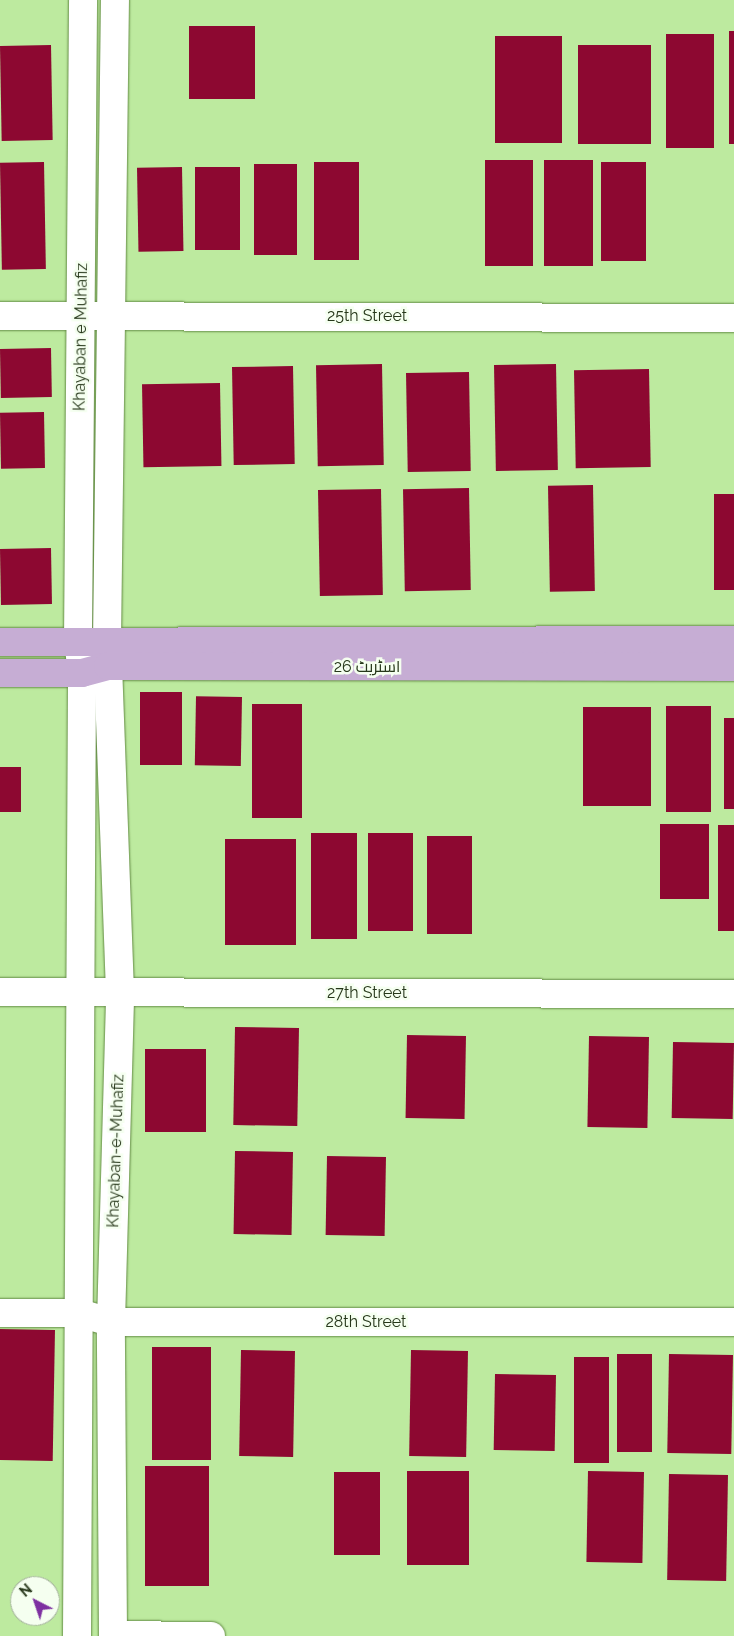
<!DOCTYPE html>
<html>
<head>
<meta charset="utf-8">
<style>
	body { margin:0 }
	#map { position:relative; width:734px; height:1636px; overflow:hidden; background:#bdea9f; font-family:Raleway,Cairo,sans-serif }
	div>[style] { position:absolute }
	.building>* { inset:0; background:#8d0831; transform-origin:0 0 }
	.roads { filter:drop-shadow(0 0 1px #638b44) drop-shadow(0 0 1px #638b44) }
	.minor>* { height:28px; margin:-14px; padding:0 14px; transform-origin:14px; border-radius:14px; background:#fff }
	.major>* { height:28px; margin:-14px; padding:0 14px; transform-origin:14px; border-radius:14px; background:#c6add4 }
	span { translate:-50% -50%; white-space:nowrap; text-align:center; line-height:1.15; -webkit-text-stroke:5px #f5fff0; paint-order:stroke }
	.street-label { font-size:16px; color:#26371a }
	.north { position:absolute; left:10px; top:1576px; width:50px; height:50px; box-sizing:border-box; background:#f5fff0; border:1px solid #a2af9a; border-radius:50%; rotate:319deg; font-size:14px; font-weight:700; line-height:20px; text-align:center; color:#26371a }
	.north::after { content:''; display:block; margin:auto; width:18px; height:22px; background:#7e30a1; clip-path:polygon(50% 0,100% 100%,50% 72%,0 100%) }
</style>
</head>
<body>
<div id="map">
	<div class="building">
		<div style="left:255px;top:26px;width:73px;height:66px;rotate:90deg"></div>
		<div style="left:729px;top:31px;width:5px;height:113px"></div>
		<div style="left:666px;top:34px;width:48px;height:114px"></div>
		<div style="left:495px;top:36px;width:67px;height:107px"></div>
		<div style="left:51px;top:45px;width:95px;height:51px;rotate:89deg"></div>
		<div style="left:578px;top:45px;width:73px;height:99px"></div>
		<div style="left:485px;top:160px;width:48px;height:106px"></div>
		<div style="left:544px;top:160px;width:49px;height:106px"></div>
		<div style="left:44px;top:162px;width:107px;height:44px;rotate:89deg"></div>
		<div style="left:359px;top:162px;width:98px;height:45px;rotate:90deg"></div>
		<div style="left:646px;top:162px;width:99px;height:45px;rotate:90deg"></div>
		<div style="left:254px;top:164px;width:43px;height:91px"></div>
		<div style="left:182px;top:167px;width:84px;height:45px;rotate:89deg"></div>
		<div style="left:195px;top:167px;width:45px;height:83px"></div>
		<div style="left:51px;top:348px;width:49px;height:51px;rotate:89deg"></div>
		<div style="left:382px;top:364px;width:101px;height:66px;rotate:89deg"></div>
		<div style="left:556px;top:364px;width:106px;height:62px;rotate:89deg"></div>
		<div style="left:293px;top:366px;width:98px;height:61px;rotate:89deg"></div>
		<div style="left:649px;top:369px;width:98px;height:75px;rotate:89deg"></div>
		<div style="left:469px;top:372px;width:99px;height:63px;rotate:89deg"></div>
		<div style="left:220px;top:383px;width:83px;height:78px;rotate:89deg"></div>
		<div style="left:44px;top:412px;width:56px;height:44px;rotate:89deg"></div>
		<div style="left:593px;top:485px;width:106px;height:45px;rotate:89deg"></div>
		<div style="left:469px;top:488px;width:102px;height:66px;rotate:89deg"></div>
		<div style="left:381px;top:489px;width:106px;height:63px;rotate:89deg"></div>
		<div style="left:714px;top:494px;width:20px;height:96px"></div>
		<div style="left:51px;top:548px;width:56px;height:51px;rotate:89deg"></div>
		<div style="left:140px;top:692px;width:42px;height:73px"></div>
		<div style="left:242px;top:697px;width:69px;height:46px;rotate:91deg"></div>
		<div style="left:252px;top:704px;width:50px;height:114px"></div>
		<div style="left:666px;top:706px;width:45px;height:106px"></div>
		<div style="left:651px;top:707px;width:99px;height:68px;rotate:90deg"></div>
		<div style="left:724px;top:718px;width:10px;height:91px"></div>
		<div style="left:0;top:767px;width:21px;height:45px"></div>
		<div style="left:660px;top:824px;width:49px;height:75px"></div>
		<div style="left:718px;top:825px;width:16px;height:106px"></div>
		<div style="left:311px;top:833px;width:46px;height:106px"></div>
		<div style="left:368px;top:833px;width:45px;height:98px"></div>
		<div style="left:427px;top:836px;width:45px;height:98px"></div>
		<div style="left:225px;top:839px;width:71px;height:106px"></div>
		<div style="left:235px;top:1027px;width:64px;height:98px;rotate:1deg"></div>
		<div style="left:407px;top:1035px;width:59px;height:83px;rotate:1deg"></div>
		<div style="left:589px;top:1036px;width:60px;height:91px;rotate:1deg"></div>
		<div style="left:673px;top:1042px;width:61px;height:76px;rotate:1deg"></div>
		<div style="left:145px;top:1049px;width:61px;height:83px"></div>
		<div style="left:235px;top:1151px;width:58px;height:83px;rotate:1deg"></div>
		<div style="left:327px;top:1156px;width:59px;height:79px;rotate:1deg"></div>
		<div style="left:0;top:1329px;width:55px;height:131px;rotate:1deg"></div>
		<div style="left:152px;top:1347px;width:59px;height:113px"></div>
		<div style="left:241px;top:1350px;width:54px;height:106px;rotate:1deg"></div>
		<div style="left:411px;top:1350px;width:57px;height:106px;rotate:1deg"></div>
		<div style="left:617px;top:1354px;width:35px;height:98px"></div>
		<div style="left:669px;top:1354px;width:64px;height:99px;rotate:1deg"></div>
		<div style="left:574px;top:1357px;width:35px;height:106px"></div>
		<div style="left:495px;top:1374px;width:61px;height:76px;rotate:1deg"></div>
		<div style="left:145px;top:1466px;width:64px;height:120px"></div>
		<div style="left:407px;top:1471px;width:62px;height:94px"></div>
		<div style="left:588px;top:1471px;width:56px;height:91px;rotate:1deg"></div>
		<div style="left:334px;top:1472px;width:46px;height:83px"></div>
		<div style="left:669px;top:1474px;width:59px;height:106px;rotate:1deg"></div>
	</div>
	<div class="roads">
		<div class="minor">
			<div style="left:0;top:316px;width:734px;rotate:0.16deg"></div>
			<div style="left:0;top:992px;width:734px;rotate:0.16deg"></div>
			<div style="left:0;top:1313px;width:79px"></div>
			<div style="left:79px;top:1313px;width:33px;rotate:16deg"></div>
			<div style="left:111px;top:1322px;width:623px"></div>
			<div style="left:113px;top:1635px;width:98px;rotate:0.6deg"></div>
			<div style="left:77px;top:1636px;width:963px;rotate:-89.7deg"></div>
			<div style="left:82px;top:673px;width:31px;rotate:-97deg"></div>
			<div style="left:78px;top:642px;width:642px;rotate:-89.55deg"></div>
			<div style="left:113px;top:1636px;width:314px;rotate:-90.4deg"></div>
			<div style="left:111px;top:1322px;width:330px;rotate:-88.4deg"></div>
			<div style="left:120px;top:992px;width:350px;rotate:-92.1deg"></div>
			<div style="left:107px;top:642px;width:642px;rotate:-89.29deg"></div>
		</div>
		<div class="major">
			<div style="left:0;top:642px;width:734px;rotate:-0.16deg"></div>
			<div style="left:0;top:673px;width:82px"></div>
			<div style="left:82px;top:673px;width:27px;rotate:-15deg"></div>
			<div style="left:108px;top:666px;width:626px;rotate:0.09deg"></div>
		</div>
	</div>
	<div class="street-label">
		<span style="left:367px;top:316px">25th Street</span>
		<span style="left:81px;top:337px;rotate:-89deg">Khayaban e Muhafiz</span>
		<span style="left:367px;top:667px">اسٹریٹ 26</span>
		<span style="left:367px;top:993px">27th Street</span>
		<span style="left:116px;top:1151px;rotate:-88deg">Khayaban-e-Muhafiz</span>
		<span style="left:366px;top:1322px">28th Street</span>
	</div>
	<div class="north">N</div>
</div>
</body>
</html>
